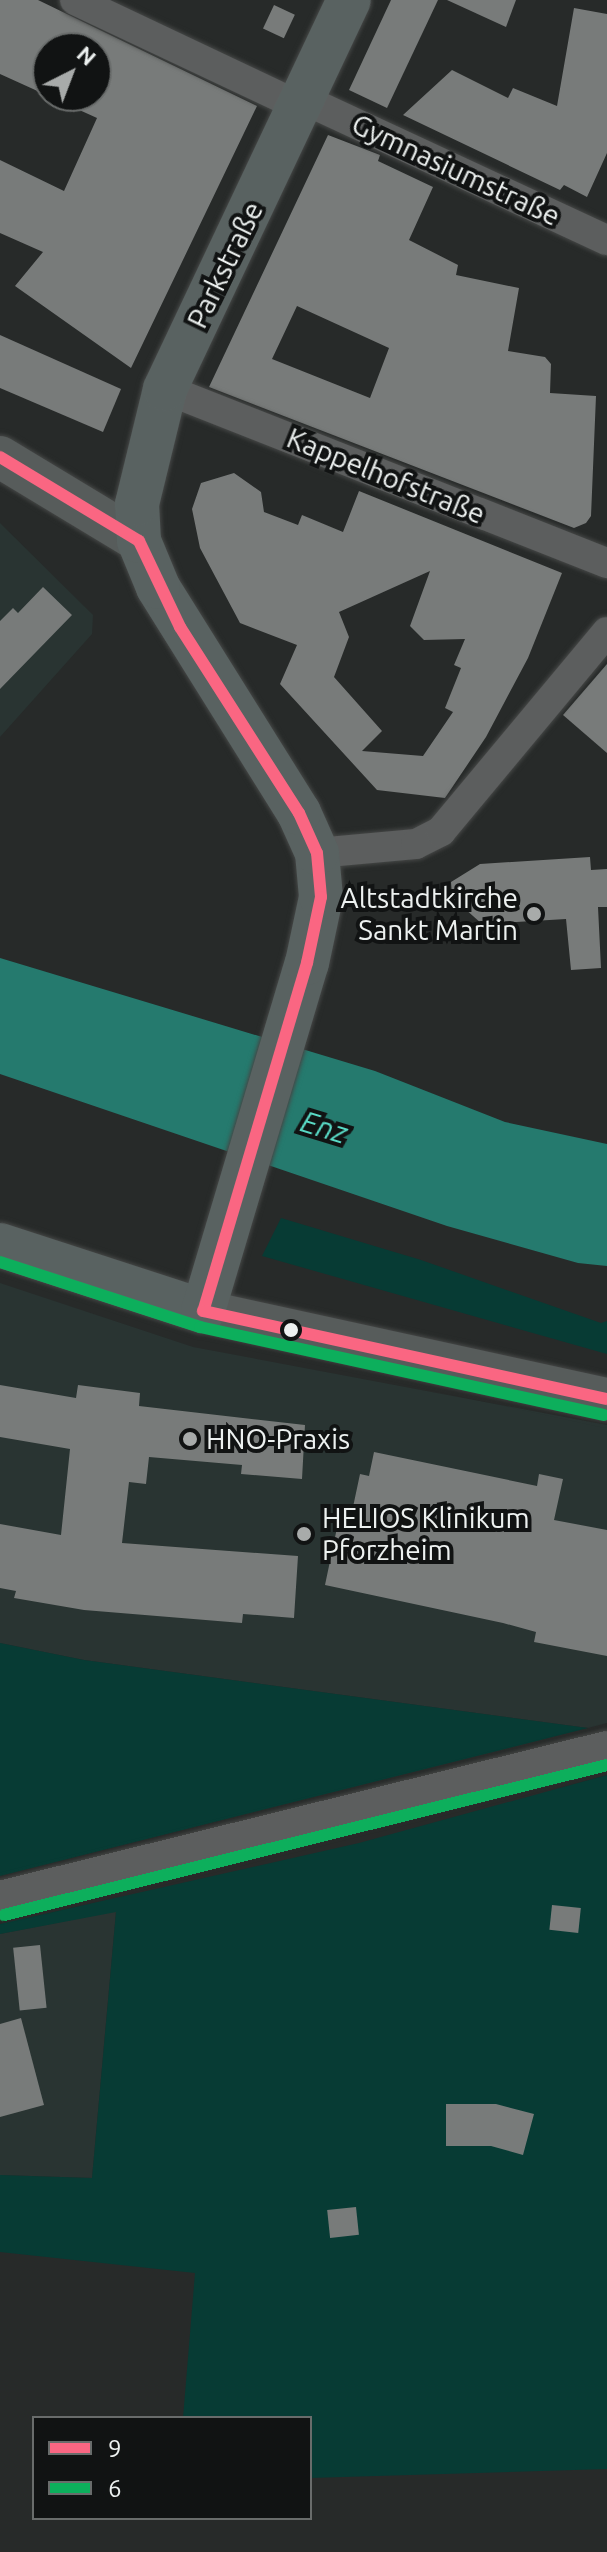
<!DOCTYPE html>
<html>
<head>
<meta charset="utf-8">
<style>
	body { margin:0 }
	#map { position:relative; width:607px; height:2552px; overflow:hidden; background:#272a29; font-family:Ubuntu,sans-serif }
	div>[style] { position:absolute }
	.built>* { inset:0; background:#293432 }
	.green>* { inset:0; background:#073b34 }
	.water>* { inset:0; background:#257a6e }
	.building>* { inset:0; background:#787b7a; transform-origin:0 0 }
	.roads { filter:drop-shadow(0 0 2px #454746) drop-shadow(0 0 2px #454746) }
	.minor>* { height:30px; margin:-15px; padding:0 15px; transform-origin:15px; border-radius:15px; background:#5c5e5e }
	.tertiary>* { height:36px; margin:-18px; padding:0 18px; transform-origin:18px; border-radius:18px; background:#5c5e5e }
	.secondary>* { height:42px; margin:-21px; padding:0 21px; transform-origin:21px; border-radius:21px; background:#575c5b }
	.primary>* { height:44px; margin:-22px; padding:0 22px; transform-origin:22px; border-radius:22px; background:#596261 }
	.bus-1>* { height:12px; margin:-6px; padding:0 6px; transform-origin:6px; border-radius:6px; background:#fa6682 }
	.bus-2>* { height:12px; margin:-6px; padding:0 6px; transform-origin:6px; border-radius:6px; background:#0daf5c }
	.dots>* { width:22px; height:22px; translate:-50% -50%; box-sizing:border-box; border:4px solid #111313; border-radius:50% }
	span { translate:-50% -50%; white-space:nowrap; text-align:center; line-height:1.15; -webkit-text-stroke:8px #111313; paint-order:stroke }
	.street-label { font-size:28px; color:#edf1f0 }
	.poi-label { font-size:28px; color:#edf1f0 }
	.right { translate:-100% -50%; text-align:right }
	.left { translate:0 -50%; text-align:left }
	.water-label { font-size:30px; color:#59dac6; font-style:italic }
	.legend { position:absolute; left:32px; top:2416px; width:280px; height:104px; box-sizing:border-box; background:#111313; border:2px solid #696c6b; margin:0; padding:10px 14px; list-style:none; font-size:24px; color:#edf1f0 }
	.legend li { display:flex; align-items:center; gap:16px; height:40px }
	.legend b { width:40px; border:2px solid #696c6b }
	.north { position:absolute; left:32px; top:32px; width:80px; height:80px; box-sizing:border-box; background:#111313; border:2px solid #696c6b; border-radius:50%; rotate:42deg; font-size:22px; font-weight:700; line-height:32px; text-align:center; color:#edf1f0 }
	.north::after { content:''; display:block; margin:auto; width:28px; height:36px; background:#a8abaa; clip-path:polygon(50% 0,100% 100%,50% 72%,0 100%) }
</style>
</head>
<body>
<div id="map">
	<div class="built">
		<div style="clip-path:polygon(0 523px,93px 615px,92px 634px,0 737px)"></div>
		<div style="clip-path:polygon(0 1283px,193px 1347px,607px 1425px,607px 1723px,588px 1728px,84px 1660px,0 1643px)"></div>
		<div style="clip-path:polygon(116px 1911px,92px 2178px,0 2175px,0 1934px)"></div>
	</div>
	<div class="green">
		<div style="clip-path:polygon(281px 1218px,421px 1260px,601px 1323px,607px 1321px,607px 1354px,262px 1256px)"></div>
		<div style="clip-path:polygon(0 1643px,84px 1660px,588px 1728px,0 1876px)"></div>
		<div style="clip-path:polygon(607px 1775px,607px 2469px,310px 2478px,310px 2418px,183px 2418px,195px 2273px,0 2252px,0 2175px,92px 2178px,116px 1912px,0 1934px,0 1924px,359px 1843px)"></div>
	</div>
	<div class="water">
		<div style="clip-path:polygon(0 958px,375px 1071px,505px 1122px,607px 1144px,607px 1266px,578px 1263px,447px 1226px,0 1074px)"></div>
	</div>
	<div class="building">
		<div style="clip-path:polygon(evenodd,0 0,38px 0,257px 106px,131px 368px,15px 286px,43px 252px,0 233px,0 160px,64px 191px,97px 118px,0 74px,0 0,48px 48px,96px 48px,96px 96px,48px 96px,48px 48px)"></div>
		<div style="clip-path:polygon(391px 0,438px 0,387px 108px,349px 90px)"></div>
		<div style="clip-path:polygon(447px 0,516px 0,506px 27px)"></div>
		<div style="left:274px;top:5px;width:23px;height:26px;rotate:25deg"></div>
		<div style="clip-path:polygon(574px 8px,607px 14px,607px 153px,587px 197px,564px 185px,560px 190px,403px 115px,452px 70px,508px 98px,513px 88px,557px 106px)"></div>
		<div style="clip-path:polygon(evenodd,328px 135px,380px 155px,378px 161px,433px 187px,409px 240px,458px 265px,456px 275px,519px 288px,508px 351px,545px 357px,551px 364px,550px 393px,596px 396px,591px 516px,586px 523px,574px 528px,209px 387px,328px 135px,297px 306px,389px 348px,370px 398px,272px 359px,297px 306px)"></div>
		<div style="clip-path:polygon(0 335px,121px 389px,103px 432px,0 388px)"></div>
		<div style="clip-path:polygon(evenodd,234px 473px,261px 492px,264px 512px,298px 525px,302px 515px,343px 532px,359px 491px,562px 573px,528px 658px,486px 737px,445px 798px,377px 790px,280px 684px,297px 645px,240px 623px,200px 548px,192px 509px,201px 483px,234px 473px,430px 571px,410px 626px,424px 640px,465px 639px,454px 665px,461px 668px,445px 708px,453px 712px,423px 756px,362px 751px,382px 731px,334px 677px,349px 637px,339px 612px,430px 571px)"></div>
		<div style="clip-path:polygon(43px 587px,72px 615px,0 689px,0 621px,13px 608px,18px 613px)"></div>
		<div style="clip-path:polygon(607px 664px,607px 753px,563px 715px)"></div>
		<div style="clip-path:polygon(590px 857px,591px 870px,607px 869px,607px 907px,598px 907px,601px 968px,571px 970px,566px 919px,482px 924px,464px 908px,453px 909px,451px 882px,480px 864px)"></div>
		<div style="clip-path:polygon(0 1385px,76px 1398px,78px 1385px,140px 1393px,139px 1406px,305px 1425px,302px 1479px,241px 1474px,242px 1465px,149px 1457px,146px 1484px,129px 1482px,122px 1543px,298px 1556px,294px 1618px,243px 1614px,242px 1623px,84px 1610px,14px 1598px,16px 1591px,0 1588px,0 1524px,61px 1535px,70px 1449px,0 1437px)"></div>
		<div style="clip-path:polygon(374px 1452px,537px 1486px,539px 1474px,563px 1479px,554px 1520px,607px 1530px,607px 1656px,534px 1642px,536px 1632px,503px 1623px,325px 1585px,342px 1504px,353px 1507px,360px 1474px,369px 1476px)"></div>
		<div style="left:552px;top:1905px;width:29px;height:25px;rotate:6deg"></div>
		<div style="left:40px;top:1945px;width:63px;height:27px;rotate:84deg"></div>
		<div style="clip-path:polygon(21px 2018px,44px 2105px,0 2117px,0 2024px)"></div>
		<div style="clip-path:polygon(446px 2104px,496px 2104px,534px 2114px,523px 2155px,491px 2146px,446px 2146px)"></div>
		<div style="left:356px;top:2207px;width:28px;height:29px;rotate:84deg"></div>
	</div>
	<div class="roads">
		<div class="minor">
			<div style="left:75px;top:0;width:250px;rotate:25.3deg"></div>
			<div style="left:305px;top:100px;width:333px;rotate:24.9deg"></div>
			<div style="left:165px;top:389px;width:475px;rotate:21.5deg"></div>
			<div style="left:317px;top:853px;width:99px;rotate:-5.2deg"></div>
			<div style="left:416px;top:844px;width:28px;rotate:-27deg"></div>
			<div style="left:441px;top:831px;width:259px;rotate:-50.2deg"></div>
		</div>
		<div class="tertiary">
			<div style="left:0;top:1899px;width:625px;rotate:-13.88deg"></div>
		</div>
		<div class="secondary">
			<div style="left:0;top:457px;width:162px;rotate:31.1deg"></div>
			<div style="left:203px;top:1311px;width:413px;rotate:12.3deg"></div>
		</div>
		<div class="primary">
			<div style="left:0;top:1245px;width:213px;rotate:18deg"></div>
			<div style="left:203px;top:1311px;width:363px;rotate:-73.4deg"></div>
			<div style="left:307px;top:963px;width:67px;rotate:-78deg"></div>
			<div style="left:321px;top:897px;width:44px;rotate:-95.2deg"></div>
			<div style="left:317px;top:853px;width:44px;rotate:-114.2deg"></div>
			<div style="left:299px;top:813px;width:266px;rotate:-122deg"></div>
			<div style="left:158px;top:587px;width:50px;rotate:-112.4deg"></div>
			<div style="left:139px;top:541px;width:37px;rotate:-93deg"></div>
			<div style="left:137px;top:504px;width:118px;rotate:-76.3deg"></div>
			<div style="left:165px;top:389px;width:430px;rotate:-64.7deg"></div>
		</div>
	</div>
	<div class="bus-1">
		<div style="left:0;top:457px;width:162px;rotate:31.1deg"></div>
		<div style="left:139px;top:541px;width:95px;rotate:64.5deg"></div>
		<div style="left:180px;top:627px;width:221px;rotate:57.4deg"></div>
		<div style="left:299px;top:813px;width:44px;rotate:65.8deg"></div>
		<div style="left:317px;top:853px;width:44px;rotate:84.8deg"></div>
		<div style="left:321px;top:897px;width:67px;rotate:102deg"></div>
		<div style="left:307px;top:963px;width:363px;rotate:106.6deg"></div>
		<div style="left:203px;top:1311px;width:413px;rotate:12.3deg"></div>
	</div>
	<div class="bus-2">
		<div style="left:0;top:1262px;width:210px;rotate:18deg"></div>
		<div style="left:200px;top:1327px;width:413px;rotate:12.3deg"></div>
		<div style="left:4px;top:1915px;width:621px;rotate:-13.97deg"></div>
	</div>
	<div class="dots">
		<div style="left:534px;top:914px;background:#a8abaa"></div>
		<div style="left:291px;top:1330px;background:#edf1f0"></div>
		<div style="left:190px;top:1439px;background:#a8abaa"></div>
		<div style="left:304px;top:1534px;background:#a8abaa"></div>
	</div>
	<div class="street-label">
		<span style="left:456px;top:170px;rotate:25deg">Gymnasiumstraße</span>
		<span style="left:225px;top:265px;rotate:-64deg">Parkstraße</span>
		<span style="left:386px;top:476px;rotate:22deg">Kappelhofstraße</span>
	</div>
	<div class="poi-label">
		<span class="right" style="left:518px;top:914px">Altstadtkirche<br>Sankt Martin</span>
		<span class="left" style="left:206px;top:1439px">HNO-Praxis</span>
		<span class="left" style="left:322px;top:1534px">HELIOS Klinikum<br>Pforzheim</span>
	</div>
	<div class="water-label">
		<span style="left:324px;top:1127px;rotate:17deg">Enz</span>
	</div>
	<ul class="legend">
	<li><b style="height:10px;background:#fa6682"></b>9</li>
	<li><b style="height:10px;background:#0daf5c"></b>6</li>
	</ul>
	<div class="north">N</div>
</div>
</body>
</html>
